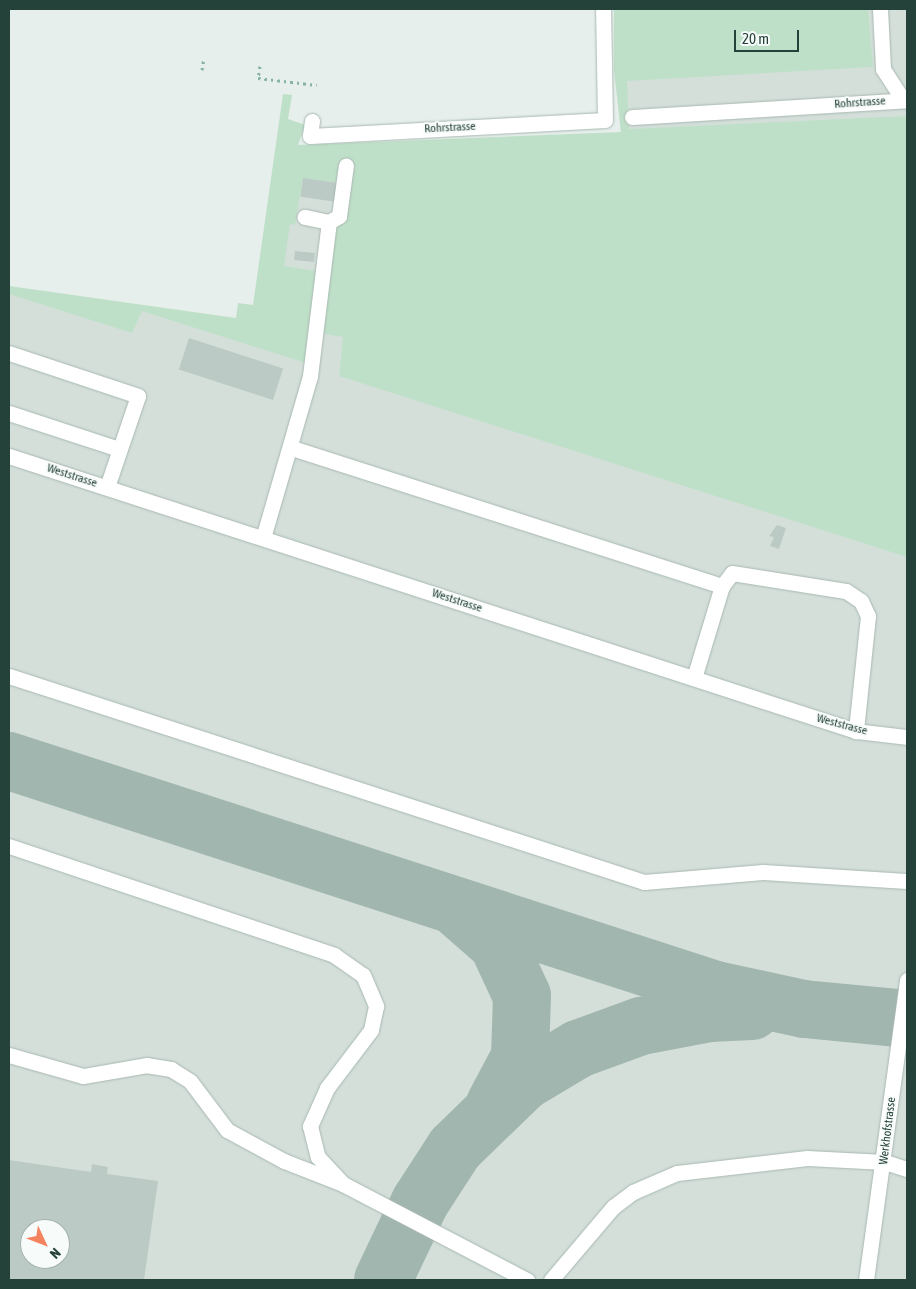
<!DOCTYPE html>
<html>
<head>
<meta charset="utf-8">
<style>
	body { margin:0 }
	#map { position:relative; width:916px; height:1289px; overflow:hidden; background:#e6efeb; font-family:"Asap Condensed",sans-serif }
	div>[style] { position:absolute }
	.built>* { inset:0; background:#d4dfda }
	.green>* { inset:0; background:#bfe0c8 }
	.taxiway>* { height:58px; margin:-29px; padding:0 29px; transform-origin:29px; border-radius:29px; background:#a2b6b0 }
	.building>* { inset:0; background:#bbcac4; transform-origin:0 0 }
	.path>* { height:3px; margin-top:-1.5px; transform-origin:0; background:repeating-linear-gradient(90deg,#86b3a5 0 2.5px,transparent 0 6.5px) }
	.roads { filter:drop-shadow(0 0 1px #a8b8b2) drop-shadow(0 0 1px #a8b8b2) }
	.minor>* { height:15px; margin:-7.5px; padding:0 7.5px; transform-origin:7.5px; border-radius:7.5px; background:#fff }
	span { translate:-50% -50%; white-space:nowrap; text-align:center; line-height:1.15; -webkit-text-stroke:4px #f7fbf9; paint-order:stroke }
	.street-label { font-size:12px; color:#24423a }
	.frame { position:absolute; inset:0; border:10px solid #24423a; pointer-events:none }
	.north { position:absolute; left:20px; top:1219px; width:50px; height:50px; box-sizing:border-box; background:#f7fbf9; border:1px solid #a3b1ad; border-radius:50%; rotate:133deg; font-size:14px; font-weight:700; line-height:20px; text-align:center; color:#24423a }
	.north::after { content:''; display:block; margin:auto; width:18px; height:22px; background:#f4845f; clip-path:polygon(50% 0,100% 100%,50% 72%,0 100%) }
	.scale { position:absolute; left:734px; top:30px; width:65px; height:22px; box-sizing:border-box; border:2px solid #24423a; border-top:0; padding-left:6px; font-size:15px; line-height:18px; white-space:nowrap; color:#24423a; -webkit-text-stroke:4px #f7fbf9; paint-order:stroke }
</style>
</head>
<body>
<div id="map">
	<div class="built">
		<div style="clip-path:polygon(evenodd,614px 9px,907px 9px,907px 1280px,9px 1280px,9px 288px,271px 325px,296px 150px,621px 133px,614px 69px,614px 9px,30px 1229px,60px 1229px,60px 1259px,30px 1259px,30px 1229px)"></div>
	</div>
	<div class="green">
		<div style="clip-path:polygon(614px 9px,868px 9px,873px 67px,627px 81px,629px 129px,907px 116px,907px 557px,339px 376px,343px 337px,319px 333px,339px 183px,303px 178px,295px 225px,290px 224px,284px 266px,316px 271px,306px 363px,142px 311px,132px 333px,9px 294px,9px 286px,236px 318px,238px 303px,253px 305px,283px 94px,292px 95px,288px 119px,305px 125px,298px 145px,621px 132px,614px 69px)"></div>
	</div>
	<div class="taxiway">
		<div style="left:9px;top:761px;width:743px;rotate:17.95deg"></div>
		<div style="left:716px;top:990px;width:90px;rotate:12.2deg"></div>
		<div style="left:804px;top:1009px;width:103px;rotate:5.5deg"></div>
		<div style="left:459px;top:910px;width:52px;rotate:41.1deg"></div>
		<div style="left:498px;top:944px;width:57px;rotate:65.2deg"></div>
		<div style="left:522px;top:996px;width:61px;rotate:91.9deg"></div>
		<div style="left:520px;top:1057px;width:53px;rotate:118deg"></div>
		<div style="left:383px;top:1280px;width:86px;rotate:-64.6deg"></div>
		<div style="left:420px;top:1202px;width:64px;rotate:-57.1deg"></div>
		<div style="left:455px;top:1148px;width:95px;rotate:-44.1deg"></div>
		<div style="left:523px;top:1082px;width:64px;rotate:-31deg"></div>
		<div style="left:578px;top:1049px;width:67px;rotate:-20.1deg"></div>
		<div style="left:641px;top:1026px;width:70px;rotate:-10.7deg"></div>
		<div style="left:710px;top:1013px;width:42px;rotate:-2.7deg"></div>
	</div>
	<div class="building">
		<div style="left:303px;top:178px;width:37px;height:19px;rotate:8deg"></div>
		<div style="left:295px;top:251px;width:20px;height:9px;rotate:6deg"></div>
		<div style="left:189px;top:338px;width:99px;height:33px;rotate:18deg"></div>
		<div style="clip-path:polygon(777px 525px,786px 528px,779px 549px,770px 546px,774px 537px,769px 536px)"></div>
		<div style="clip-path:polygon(evenodd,9px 1160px,91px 1172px,92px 1164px,108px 1167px,107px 1174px,158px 1181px,144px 1280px,9px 1280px,9px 1160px,30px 1229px,60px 1229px,60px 1259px,30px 1259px,30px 1229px)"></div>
	</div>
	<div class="path">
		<div style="left:260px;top:66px;width:12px;rotate:99deg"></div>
		<div style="left:258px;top:78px;width:59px;rotate:6.8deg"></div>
		<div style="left:202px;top:70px;width:12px;rotate:-81deg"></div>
	</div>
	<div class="roads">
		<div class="minor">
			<div style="left:880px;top:9px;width:60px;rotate:87.1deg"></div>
			<div style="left:883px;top:69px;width:37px;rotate:57deg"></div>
			<div style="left:632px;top:117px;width:276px;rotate:-3.5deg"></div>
			<div style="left:312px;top:121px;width:15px;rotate:98deg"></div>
			<div style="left:310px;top:136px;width:295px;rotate:-3.1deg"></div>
			<div style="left:605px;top:120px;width:111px;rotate:-91deg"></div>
			<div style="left:329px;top:222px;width:12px;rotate:-31deg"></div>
			<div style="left:339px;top:216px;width:51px;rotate:-82.2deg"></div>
			<div style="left:9px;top:353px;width:136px;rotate:18.4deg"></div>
			<div style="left:138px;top:396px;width:96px;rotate:108.8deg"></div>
			<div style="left:9px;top:413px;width:116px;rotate:18.1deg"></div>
			<div style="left:292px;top:448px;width:452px;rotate:17.8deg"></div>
			<div style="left:722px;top:586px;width:16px;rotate:-52deg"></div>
			<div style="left:732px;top:573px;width:115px;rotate:9deg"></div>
			<div style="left:846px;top:591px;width:18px;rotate:34deg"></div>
			<div style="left:861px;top:601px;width:17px;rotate:65deg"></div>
			<div style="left:868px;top:616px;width:116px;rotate:96deg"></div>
			<div style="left:9px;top:456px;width:891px;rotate:17.99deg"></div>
			<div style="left:856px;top:731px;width:51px;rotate:6.7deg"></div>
			<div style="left:263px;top:538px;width:169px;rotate:-73.8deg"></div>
			<div style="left:310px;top:376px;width:155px;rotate:-83deg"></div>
			<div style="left:329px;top:222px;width:25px;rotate:-168deg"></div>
			<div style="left:9px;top:676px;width:668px;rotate:17.97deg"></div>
			<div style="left:644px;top:882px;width:119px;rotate:-4.8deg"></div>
			<div style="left:763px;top:872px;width:144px;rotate:3.6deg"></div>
			<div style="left:694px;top:678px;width:96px;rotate:-73.1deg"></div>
			<div style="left:9px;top:846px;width:343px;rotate:18.5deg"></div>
			<div style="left:334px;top:955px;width:35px;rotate:35deg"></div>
			<div style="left:363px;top:975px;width:34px;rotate:67deg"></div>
			<div style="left:376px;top:1006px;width:25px;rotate:102deg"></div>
			<div style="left:371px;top:1030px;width:73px;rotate:127.2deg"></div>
			<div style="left:327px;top:1088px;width:42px;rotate:114.1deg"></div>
			<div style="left:310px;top:1126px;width:32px;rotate:76deg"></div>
			<div style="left:318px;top:1157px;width:37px;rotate:47deg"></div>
			<div style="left:343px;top:1184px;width:63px;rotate:-158.7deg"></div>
			<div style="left:284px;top:1161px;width:65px;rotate:-151.5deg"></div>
			<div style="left:227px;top:1130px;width:61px;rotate:-127.1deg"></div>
			<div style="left:190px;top:1081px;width:22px;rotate:-148deg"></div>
			<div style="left:171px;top:1069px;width:24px;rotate:-171deg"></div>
			<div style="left:147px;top:1065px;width:65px;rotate:170.2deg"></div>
			<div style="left:83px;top:1076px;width:77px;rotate:-164.2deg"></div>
			<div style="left:343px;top:1184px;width:208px;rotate:27.6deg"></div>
			<div style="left:551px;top:1280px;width:96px;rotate:-49.7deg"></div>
			<div style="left:613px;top:1207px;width:25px;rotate:-37deg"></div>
			<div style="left:633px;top:1192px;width:48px;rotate:-23.4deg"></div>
			<div style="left:677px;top:1173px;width:131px;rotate:-6.6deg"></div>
			<div style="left:807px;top:1158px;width:78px;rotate:2.9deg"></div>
			<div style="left:885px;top:1162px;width:23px;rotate:18deg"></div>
			<div style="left:866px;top:1280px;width:303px;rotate:-82.2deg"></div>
		</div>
	</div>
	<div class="street-label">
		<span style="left:860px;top:103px;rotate:-4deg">Rohrstrasse</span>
		<span style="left:450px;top:128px;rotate:-3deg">Rohrstrasse</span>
		<span style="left:72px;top:476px;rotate:18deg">Weststrasse</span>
		<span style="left:457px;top:601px;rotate:18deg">Weststrasse</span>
		<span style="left:842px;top:725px;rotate:15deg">Weststrasse</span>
		<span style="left:888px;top:1131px;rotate:-83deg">Werkhofstrasse</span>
	</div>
	<div class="frame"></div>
	<div class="north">N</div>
	<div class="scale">20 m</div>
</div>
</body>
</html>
